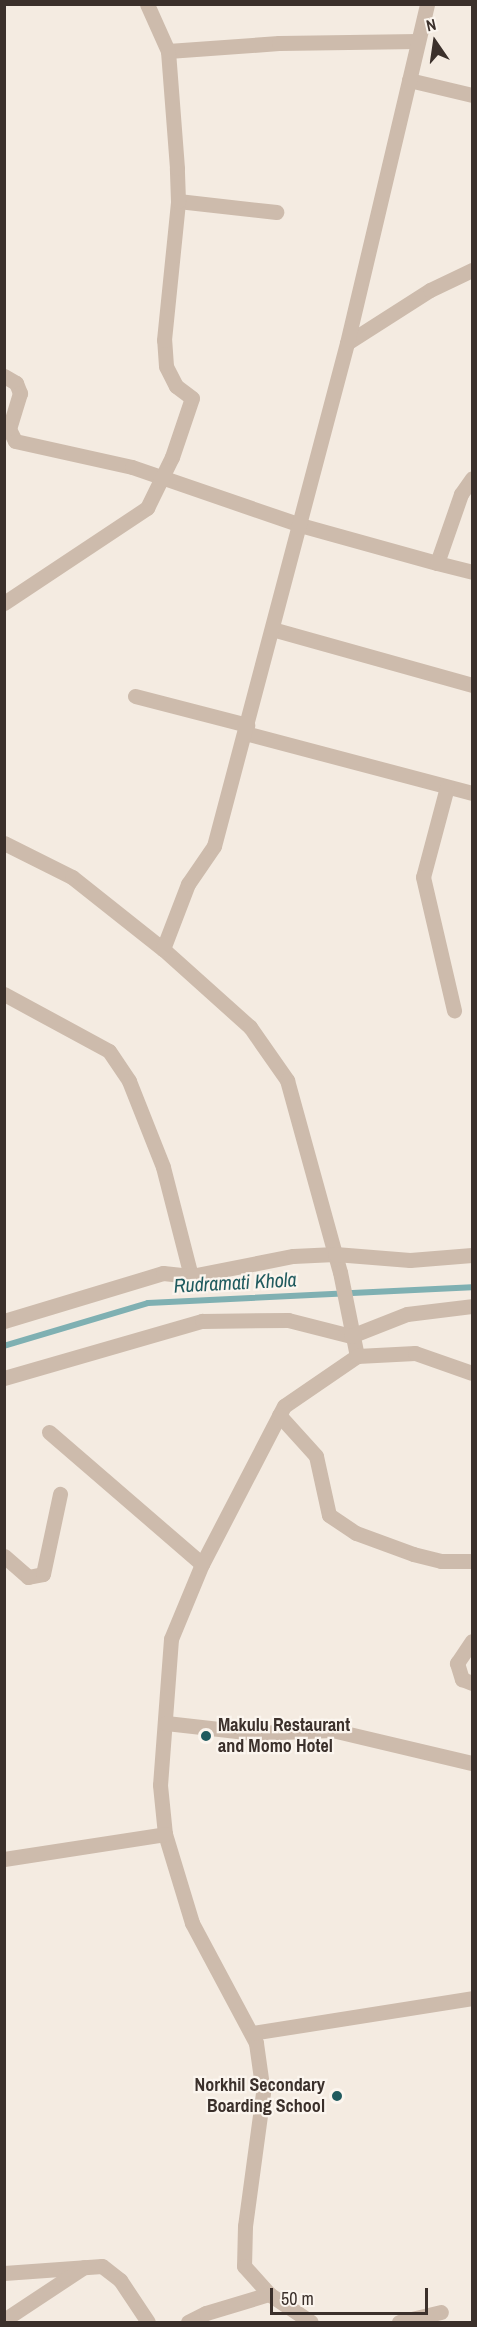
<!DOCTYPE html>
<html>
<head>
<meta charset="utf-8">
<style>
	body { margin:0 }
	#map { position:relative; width:477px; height:2327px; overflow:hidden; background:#f4ebe1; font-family:"Archivo Narrow",sans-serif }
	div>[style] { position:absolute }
	.stream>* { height:6px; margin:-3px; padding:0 3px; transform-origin:3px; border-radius:3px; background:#7fb0b2 }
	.street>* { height:15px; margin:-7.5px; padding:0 7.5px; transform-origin:7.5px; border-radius:7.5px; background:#cdbbac }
	.dots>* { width:16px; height:16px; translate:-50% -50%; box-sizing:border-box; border:3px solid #fbf5ee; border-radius:50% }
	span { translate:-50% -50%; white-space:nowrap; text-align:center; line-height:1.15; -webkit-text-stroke:4.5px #fbf5ee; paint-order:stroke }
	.poi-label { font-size:18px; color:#3b302b; font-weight:700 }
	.left { translate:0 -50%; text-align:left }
	.right { translate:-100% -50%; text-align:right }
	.water-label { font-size:20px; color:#1f5a5e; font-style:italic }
	.frame { position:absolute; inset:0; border:6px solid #3b302b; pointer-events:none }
	.north { position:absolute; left:405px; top:12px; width:60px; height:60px; -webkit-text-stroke:4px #fbf5ee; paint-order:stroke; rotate:347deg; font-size:16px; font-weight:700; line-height:24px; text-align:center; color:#3b302b }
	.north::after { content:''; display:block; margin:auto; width:21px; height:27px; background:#3b302b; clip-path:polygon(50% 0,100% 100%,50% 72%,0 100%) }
	.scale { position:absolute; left:270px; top:2288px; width:158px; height:27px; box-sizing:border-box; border:3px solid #3b302b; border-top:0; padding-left:8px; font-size:18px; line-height:21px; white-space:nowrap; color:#3b302b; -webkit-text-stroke:4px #fbf5ee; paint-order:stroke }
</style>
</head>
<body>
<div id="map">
	<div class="stream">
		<div style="left:4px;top:1346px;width:150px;rotate:-16.6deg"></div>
		<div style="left:148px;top:1303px;width:324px;rotate:-2.8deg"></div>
	</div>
	<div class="street">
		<div style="left:168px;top:51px;width:111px;rotate:-4.1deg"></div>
		<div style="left:279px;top:43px;width:139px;rotate:-0.8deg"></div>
		<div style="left:409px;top:80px;width:65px;rotate:13.4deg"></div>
		<div style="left:178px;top:201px;width:99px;rotate:6.4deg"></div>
		<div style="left:347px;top:343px;width:98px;rotate:-32.6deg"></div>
		<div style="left:430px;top:290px;width:47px;rotate:-25.5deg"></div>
		<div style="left:4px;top:376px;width:14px;rotate:30deg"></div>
		<div style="left:16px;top:383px;width:11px;rotate:68deg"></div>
		<div style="left:20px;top:393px;width:38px;rotate:107deg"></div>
		<div style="left:9px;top:429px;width:13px;rotate:63deg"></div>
		<div style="left:15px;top:441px;width:120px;rotate:12.5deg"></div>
		<div style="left:132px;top:467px;width:178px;rotate:19deg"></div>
		<div style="left:300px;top:525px;width:142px;rotate:15.5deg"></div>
		<div style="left:437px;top:563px;width:73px;rotate:-70.8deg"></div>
		<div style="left:461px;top:494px;width:19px;rotate:-55deg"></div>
		<div style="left:437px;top:563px;width:36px;rotate:14deg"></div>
		<div style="left:4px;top:603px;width:172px;rotate:-33.6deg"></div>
		<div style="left:147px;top:508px;width:57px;rotate:-63.9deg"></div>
		<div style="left:172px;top:457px;width:62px;rotate:-71.3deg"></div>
		<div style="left:192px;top:398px;width:20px;rotate:-143deg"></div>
		<div style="left:176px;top:386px;width:22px;rotate:-117deg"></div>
		<div style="left:166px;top:366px;width:26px;rotate:-94deg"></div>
		<div style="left:164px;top:340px;width:140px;rotate:-84.2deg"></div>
		<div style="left:178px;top:201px;width:33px;rotate:-92deg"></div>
		<div style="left:177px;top:168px;width:117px;rotate:-94.4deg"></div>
		<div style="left:168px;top:51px;width:51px;rotate:-114.1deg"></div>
		<div style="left:272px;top:629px;width:208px;rotate:15.6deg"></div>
		<div style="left:135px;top:696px;width:116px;rotate:14.5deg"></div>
		<div style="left:245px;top:733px;width:235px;rotate:14.8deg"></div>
		<div style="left:447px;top:787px;width:93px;rotate:104.9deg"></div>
		<div style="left:423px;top:877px;width:137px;rotate:76.9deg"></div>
		<div style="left:4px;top:843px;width:76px;rotate:26.6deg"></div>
		<div style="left:72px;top:877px;width:116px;rotate:38.4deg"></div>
		<div style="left:163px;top:949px;width:117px;rotate:41.9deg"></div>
		<div style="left:250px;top:1027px;width:65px;rotate:55.1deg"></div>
		<div style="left:287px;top:1080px;width:199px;rotate:74.6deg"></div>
		<div style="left:340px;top:1272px;width:86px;rotate:78.6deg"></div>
		<div style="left:357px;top:1356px;width:88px;rotate:145.6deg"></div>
		<div style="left:284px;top:1406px;width:178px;rotate:117.4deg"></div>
		<div style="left:202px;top:1564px;width:81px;rotate:112.5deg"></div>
		<div style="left:171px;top:1639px;width:146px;rotate:94.3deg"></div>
		<div style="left:160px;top:1785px;width:49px;rotate:84.2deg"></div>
		<div style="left:165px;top:1834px;width:93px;rotate:73.1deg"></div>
		<div style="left:192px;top:1923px;width:136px;rotate:61.9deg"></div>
		<div style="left:256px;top:2043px;width:50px;rotate:82deg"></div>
		<div style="left:263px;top:2093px;width:134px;rotate:97.7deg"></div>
		<div style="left:245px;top:2226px;width:40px;rotate:91.4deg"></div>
		<div style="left:244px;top:2266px;width:38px;rotate:48deg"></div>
		<div style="left:269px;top:2294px;width:50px;rotate:33.7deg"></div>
		<div style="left:163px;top:949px;width:70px;rotate:-69deg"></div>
		<div style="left:188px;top:884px;width:46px;rotate:-55.6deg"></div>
		<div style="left:214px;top:846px;width:520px;rotate:-75.19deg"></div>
		<div style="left:347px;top:343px;width:348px;rotate:-76.7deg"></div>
		<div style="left:4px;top:994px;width:119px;rotate:28.5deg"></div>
		<div style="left:109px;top:1051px;width:36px;rotate:56deg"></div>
		<div style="left:129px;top:1081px;width:92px;rotate:68.4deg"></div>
		<div style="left:163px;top:1167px;width:113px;rotate:75.6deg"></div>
		<div style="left:4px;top:1321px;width:166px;rotate:-16.8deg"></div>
		<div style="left:163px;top:1273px;width:28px;rotate:6deg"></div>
		<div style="left:191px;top:1276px;width:104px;rotate:-11.1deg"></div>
		<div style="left:293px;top:1256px;width:42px;rotate:-2.7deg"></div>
		<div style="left:335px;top:1254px;width:75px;rotate:4.6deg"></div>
		<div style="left:410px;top:1260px;width:62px;rotate:-4.6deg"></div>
		<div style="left:357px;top:1356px;width:58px;rotate:-3deg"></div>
		<div style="left:415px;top:1353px;width:60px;rotate:19.3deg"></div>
		<div style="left:4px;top:1378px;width:206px;rotate:-16.1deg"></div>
		<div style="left:202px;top:1321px;width:86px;rotate:-0.7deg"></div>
		<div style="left:288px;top:1320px;width:65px;rotate:14.3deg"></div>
		<div style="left:351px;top:1336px;width:60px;rotate:-21.4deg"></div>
		<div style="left:407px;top:1314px;width:65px;rotate:-7deg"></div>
		<div style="left:279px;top:1415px;width:55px;rotate:47.9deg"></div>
		<div style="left:316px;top:1456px;width:60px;rotate:77.6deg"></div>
		<div style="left:329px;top:1515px;width:32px;rotate:34deg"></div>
		<div style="left:356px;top:1533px;width:61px;rotate:20.2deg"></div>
		<div style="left:413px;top:1554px;width:29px;rotate:14deg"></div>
		<div style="left:441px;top:1561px;width:31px"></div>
		<div style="left:49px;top:1432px;width:202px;rotate:40.8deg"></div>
		<div style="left:4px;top:1556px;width:32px;rotate:41deg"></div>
		<div style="left:28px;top:1577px;width:15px;rotate:-11deg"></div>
		<div style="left:43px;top:1574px;width:82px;rotate:-78deg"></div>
		<div style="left:472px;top:1641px;width:27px;rotate:124deg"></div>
		<div style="left:457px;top:1663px;width:17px;rotate:73deg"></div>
		<div style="left:462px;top:1679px;width:11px;rotate:22deg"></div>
		<div style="left:166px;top:1723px;width:89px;rotate:6.5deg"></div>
		<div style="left:254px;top:1733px;width:78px;rotate:-2.2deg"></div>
		<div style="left:332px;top:1730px;width:144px;rotate:13.3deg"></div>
		<div style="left:4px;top:1859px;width:163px;rotate:-8.8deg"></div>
		<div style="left:252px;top:2033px;width:223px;rotate:-9deg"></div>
		<div style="left:4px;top:2273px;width:98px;rotate:-4.1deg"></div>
		<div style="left:102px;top:2266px;width:23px;rotate:38deg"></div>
		<div style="left:120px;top:2280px;width:50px;rotate:56.3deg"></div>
		<div style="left:7px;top:2322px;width:4px;rotate:-90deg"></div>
		<div style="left:7px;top:2318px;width:92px;rotate:-33.5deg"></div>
		<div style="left:188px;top:2322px;width:20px;rotate:-27deg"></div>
		<div style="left:206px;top:2313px;width:66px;rotate:-16.8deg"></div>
		<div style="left:399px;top:2322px;width:43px;rotate:-13.4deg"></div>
	</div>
	<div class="dots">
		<div style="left:206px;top:1736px;background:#1f5a5e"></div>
		<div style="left:337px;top:2096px;background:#1f5a5e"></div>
	</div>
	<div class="poi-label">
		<span class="left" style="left:218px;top:1736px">Makulu Restaurant<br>and Momo Hotel</span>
		<span class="right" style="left:325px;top:2096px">Norkhil Secondary<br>Boarding School</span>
	</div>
	<div class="water-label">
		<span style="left:235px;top:1282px;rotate:-3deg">Rudramati Khola</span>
	</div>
	<div class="frame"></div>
	<div class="north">N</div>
	<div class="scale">50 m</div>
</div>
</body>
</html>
